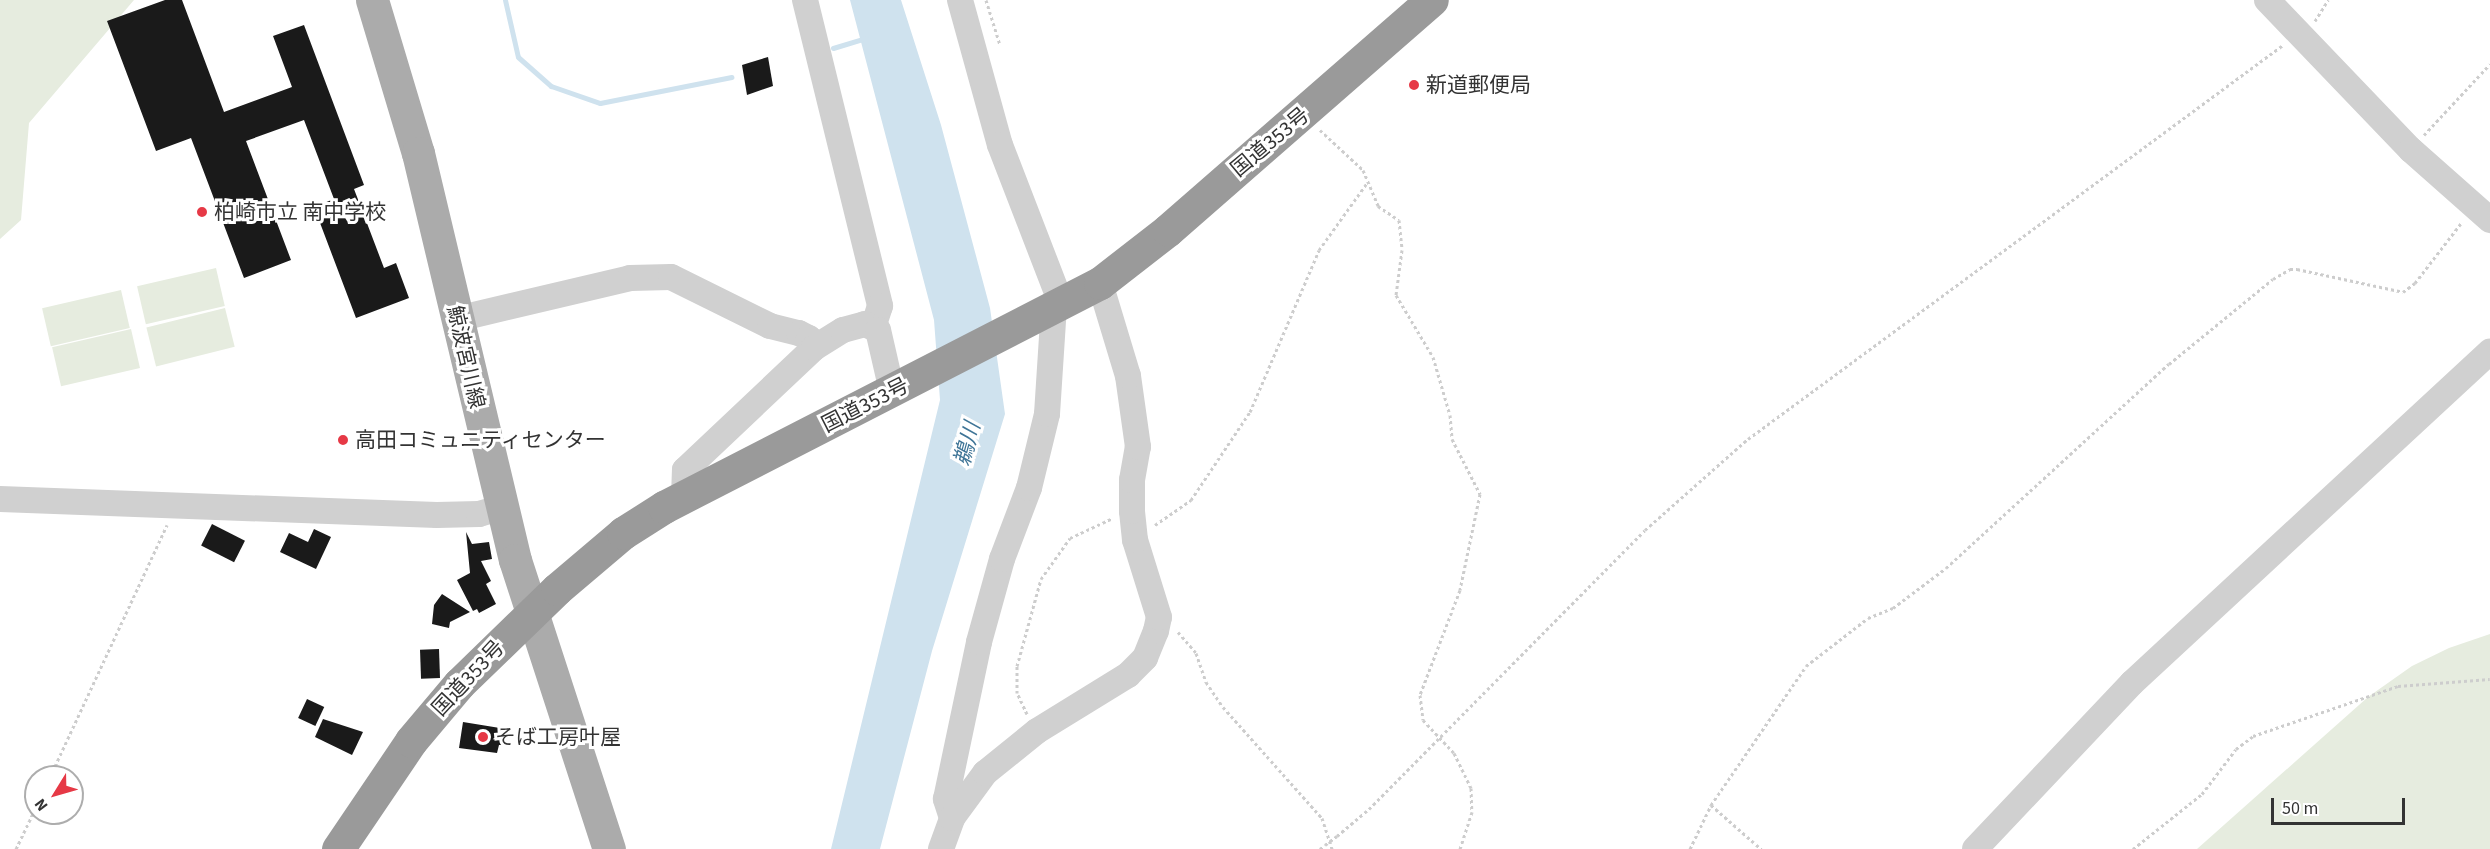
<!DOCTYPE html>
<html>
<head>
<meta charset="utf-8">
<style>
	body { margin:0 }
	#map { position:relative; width:2490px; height:849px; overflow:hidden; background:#fff; font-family:"Source Sans 3","Noto Sans JP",sans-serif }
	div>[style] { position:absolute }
	.green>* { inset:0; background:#e6ecdf; transform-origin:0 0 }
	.water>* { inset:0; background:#cfe2ee }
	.stream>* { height:5px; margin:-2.5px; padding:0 2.5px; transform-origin:2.5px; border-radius:2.5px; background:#cfe2ee }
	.building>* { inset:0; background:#1a1a1a; transform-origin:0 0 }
	.path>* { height:3px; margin-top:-1.5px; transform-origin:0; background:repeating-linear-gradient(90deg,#cdcdcd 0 3px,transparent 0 6px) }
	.minor>* { height:26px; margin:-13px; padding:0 13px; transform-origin:13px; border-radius:13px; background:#d0d0d0 }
	.major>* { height:33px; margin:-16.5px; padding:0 16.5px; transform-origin:16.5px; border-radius:16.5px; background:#ababab }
	.highway>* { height:33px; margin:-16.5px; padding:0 16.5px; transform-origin:16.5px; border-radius:16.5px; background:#9a9a9a }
	.path-bridge>* { height:3px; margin-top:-1.5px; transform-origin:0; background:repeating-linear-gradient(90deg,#cdcdcd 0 3px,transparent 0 6px) }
	.dots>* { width:16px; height:16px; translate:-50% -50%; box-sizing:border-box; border:3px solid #fff; border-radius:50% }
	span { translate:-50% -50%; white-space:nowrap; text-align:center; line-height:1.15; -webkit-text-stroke:6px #fff; paint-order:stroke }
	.poi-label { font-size:21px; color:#333 }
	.left { translate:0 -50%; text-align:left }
	.street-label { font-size:21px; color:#333 }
	.water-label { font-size:22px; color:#3f7597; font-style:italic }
	.north { position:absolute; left:24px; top:765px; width:60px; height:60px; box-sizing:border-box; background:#fff; border:2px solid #adadad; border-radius:50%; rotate:233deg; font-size:16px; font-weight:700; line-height:24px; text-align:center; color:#333 }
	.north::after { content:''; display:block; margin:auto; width:21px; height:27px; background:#e63946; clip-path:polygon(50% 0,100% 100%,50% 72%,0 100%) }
	.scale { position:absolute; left:2271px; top:798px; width:134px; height:27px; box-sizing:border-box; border:3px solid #333; border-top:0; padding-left:8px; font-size:18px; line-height:21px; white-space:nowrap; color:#333; -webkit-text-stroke:4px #fff; paint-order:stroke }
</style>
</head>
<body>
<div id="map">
	<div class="green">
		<div style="clip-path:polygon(0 0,134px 0,29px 123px,21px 220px,0 239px)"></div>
		<div style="left:216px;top:268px;width:39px;height:81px;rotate:77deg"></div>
		<div style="left:121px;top:290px;width:39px;height:81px;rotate:77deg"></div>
		<div style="left:225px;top:308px;width:40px;height:81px;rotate:76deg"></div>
		<div style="left:131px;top:329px;width:40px;height:81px;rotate:77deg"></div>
		<div style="clip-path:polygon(2490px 634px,2490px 849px,2197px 849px,2368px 697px,2412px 666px,2449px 648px)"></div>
	</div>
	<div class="water">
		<div style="clip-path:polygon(850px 0,901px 0,941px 125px,990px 308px,1005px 414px,932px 651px,880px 849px,831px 849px,940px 400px,934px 320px)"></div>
	</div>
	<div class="stream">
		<div style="left:505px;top:0;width:58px;rotate:77.2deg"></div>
		<div style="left:518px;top:57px;width:44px;rotate:41.3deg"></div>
		<div style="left:551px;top:86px;width:52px;rotate:19.1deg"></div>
		<div style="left:600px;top:103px;width:134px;rotate:-11.2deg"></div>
		<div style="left:833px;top:48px;width:34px;rotate:-17deg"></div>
	</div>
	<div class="building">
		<div style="clip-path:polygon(165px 0,182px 0,224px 112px,292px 87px,273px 36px,304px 25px,364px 185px,354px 189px,384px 268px,396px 263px,409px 298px,356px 318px,314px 207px,334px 199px,304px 120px,246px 141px,291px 260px,244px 278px,191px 138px,156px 151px,107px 21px)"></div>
		<div style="clip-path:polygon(768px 57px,773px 86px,747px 95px,742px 65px)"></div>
		<div style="left:212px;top:524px;width:37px;height:24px;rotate:27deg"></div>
		<div style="clip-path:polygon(314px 529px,331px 537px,316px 569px,280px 552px,289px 533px,308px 542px)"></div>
		<div style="clip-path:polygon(466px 532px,472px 544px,489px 542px,492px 559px,481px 561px,491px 581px,486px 584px,496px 604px,479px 613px,477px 609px,473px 611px,457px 580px,470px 573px)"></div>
		<div style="clip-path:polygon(442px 594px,470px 612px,450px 622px,449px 628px,432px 624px,434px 605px)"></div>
		<div style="left:439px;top:649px;width:29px;height:19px;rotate:88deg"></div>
		<div style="left:307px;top:699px;width:19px;height:21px;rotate:25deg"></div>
		<div style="clip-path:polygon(323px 719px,363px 732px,352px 755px,315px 737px)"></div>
		<div style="clip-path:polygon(463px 722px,506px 729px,504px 745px,499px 745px,497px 753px,459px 748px)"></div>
	</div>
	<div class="path">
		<div style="left:986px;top:0;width:47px;rotate:72.7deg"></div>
		<div style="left:2315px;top:21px;width:25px;rotate:-58deg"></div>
		<div style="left:1320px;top:130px;width:59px;rotate:42.9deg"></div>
		<div style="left:1363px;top:170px;width:39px;rotate:67deg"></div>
		<div style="left:1378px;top:206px;width:25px;rotate:34deg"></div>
		<div style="left:1399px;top:220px;width:30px;rotate:84deg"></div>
		<div style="left:1402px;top:250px;width:45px;rotate:97.6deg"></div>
		<div style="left:1396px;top:295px;width:72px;rotate:59.2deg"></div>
		<div style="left:1433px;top:357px;width:60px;rotate:73.7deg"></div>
		<div style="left:1450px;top:415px;width:24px;rotate:85deg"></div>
		<div style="left:1452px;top:439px;width:62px;rotate:63deg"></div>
		<div style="left:1480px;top:494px;width:98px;rotate:101.8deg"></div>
		<div style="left:1460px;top:590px;width:112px;rotate:110.9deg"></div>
		<div style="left:1420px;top:695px;width:25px;rotate:83deg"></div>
		<div style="left:1423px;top:720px;width:45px;rotate:46.8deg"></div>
		<div style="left:1454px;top:753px;width:39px;rotate:64deg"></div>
		<div style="left:1471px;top:788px;width:24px;rotate:88deg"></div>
		<div style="left:1472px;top:812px;width:39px;rotate:108deg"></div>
		<div style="left:2424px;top:135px;width:97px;rotate:-47.1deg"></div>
		<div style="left:1155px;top:525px;width:44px;rotate:-34.8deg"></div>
		<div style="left:1191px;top:500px;width:106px;rotate:-56.2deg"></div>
		<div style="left:1250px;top:412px;width:176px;rotate:-66.9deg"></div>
		<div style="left:1319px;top:250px;width:82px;rotate:-54.4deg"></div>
		<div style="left:1178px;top:632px;width:28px;rotate:49deg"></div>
		<div style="left:1196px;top:653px;width:31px;rotate:71deg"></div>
		<div style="left:1206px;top:682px;width:30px;rotate:56deg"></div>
		<div style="left:1223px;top:707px;width:149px;rotate:48.3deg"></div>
		<div style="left:1322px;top:818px;width:33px;rotate:72deg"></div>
		<div style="left:1027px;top:714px;width:23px;rotate:-115deg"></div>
		<div style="left:1017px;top:693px;width:27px;rotate:-90deg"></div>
		<div style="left:1017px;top:666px;width:90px;rotate:-74.6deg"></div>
		<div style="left:1041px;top:579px;width:50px;rotate:-54.7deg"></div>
		<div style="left:1070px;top:538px;width:47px;rotate:-24.9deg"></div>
		<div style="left:50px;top:777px;width:278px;rotate:-65.1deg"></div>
		<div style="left:1711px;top:805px;width:67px;rotate:41.3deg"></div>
		<div style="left:1337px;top:836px;width:42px;rotate:-40.2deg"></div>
		<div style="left:1369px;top:809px;width:392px;rotate:-45.3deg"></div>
		<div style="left:1645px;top:530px;width:137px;rotate:-41.5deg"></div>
		<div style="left:1748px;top:439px;width:664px;rotate:-36.37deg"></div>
		<div style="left:16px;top:849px;width:47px;rotate:-64.5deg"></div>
		<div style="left:1320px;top:849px;width:6px;rotate:-39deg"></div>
		<div style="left:1690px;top:849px;width:49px;rotate:-64.5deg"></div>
		<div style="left:1711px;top:805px;width:168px;rotate:-55.6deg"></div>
		<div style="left:1806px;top:666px;width:78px;rotate:-37.7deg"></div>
		<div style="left:1868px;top:618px;width:27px;rotate:-22deg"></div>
		<div style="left:1893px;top:608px;width:66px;rotate:-37deg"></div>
		<div style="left:1946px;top:568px;width:302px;rotate:-42.5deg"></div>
		<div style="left:2169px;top:364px;width:134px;rotate:-39.3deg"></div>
		<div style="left:2273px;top:279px;width:20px;rotate:-30deg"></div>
		<div style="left:2290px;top:269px;width:7px"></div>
		<div style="left:2297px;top:269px;width:108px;rotate:12.2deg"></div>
		<div style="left:2403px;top:292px;width:15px;rotate:-37deg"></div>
		<div style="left:2415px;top:283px;width:77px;rotate:-52.4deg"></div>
		<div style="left:2133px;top:849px;width:88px;rotate:-38.6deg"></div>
		<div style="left:2202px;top:794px;width:56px;rotate:-52.9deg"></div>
		<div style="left:2236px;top:749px;width:21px;rotate:-37deg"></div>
		<div style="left:2253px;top:736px;width:153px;rotate:-19deg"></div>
		<div style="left:2398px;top:686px;width:92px;rotate:-4.4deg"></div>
	</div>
	<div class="minor">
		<div style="left:805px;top:0;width:315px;rotate:76.2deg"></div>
		<div style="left:880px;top:306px;width:20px;rotate:108deg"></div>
		<div style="left:960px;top:0;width:150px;rotate:74.6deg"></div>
		<div style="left:1000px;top:145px;width:169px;rotate:68.9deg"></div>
		<div style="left:2267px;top:0;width:208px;rotate:46.2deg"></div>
		<div style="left:2411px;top:150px;width:106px;rotate:41.5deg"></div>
		<div style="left:457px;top:319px;width:178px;rotate:-13.3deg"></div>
		<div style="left:630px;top:278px;width:41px;rotate:-1.4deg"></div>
		<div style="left:671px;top:277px;width:110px;rotate:26.3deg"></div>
		<div style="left:770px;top:326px;width:30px;rotate:14deg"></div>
		<div style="left:799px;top:333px;width:11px;rotate:27deg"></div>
		<div style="left:809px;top:338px;width:11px;rotate:63deg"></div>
		<div style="left:684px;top:497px;width:27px;rotate:-88deg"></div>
		<div style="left:685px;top:470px;width:178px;rotate:-43.4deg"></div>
		<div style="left:814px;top:348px;width:34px;rotate:-32deg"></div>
		<div style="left:843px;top:330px;width:23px;rotate:-15deg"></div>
		<div style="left:865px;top:324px;width:14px;rotate:25deg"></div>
		<div style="left:878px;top:330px;width:63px;rotate:77.1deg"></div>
		<div style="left:0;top:499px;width:437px;rotate:2.1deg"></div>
		<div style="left:437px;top:515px;width:42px;rotate:-1.4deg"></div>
		<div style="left:479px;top:514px;width:25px;rotate:-16deg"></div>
		<div style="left:952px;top:818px;width:20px;rotate:-108deg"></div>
		<div style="left:946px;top:799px;width:160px;rotate:-78.1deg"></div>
		<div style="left:979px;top:642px;width:86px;rotate:-74.5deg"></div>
		<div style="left:1002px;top:559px;width:76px;rotate:-69.2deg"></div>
		<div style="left:1029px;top:488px;width:76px;rotate:-76.3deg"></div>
		<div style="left:1047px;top:414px;width:107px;rotate:-86.3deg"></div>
		<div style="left:941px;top:849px;width:33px;rotate:-70deg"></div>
		<div style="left:952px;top:818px;width:56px;rotate:-53.7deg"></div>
		<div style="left:985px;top:773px;width:67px;rotate:-38.9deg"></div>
		<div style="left:1037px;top:731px;width:107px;rotate:-31.6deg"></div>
		<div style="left:1128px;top:675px;width:24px;rotate:-45deg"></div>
		<div style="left:1145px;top:658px;width:29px;rotate:-68deg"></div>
		<div style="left:1156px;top:631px;width:14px;rotate:-78deg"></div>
		<div style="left:1159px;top:617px;width:81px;rotate:-107.3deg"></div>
		<div style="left:1135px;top:540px;width:29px;rotate:-96deg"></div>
		<div style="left:1132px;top:511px;width:31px;rotate:-90deg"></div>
		<div style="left:1132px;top:480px;width:34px;rotate:-80deg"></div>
		<div style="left:1138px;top:447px;width:72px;rotate:-98deg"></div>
		<div style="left:1128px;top:376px;width:97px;rotate:-106.8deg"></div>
		<div style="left:1975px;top:849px;width:228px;rotate:-46.6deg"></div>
		<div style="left:2132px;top:683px;width:488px;rotate:-42.8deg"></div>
	</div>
	<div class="major">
		<div style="left:372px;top:0;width:160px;rotate:73.3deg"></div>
		<div style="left:418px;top:153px;width:418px;rotate:76.6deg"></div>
		<div style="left:515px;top:560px;width:304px;rotate:72deg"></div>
	</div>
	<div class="highway">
		<div style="left:338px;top:849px;width:130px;rotate:-55.9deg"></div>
		<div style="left:411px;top:741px;width:75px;rotate:-49.9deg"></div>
		<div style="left:459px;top:684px;width:136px;rotate:-44.1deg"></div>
		<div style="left:557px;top:589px;width:87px;rotate:-40.3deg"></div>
		<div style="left:623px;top:533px;width:49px;rotate:-32.4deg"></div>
		<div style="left:664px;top:507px;width:490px;rotate:-27.2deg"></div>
		<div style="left:1100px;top:283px;width:86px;rotate:-37.9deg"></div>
		<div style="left:1168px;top:230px;width:350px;rotate:-41.1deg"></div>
	</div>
	<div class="path-bridge">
		<div style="left:1325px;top:845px;width:15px;rotate:-37deg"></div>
	</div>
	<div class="dots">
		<div style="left:1414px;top:85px;background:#e63946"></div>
		<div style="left:202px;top:212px;background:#e63946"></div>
		<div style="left:343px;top:440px;background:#e63946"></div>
		<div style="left:483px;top:737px;background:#e63946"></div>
	</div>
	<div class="poi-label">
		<span class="left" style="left:1426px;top:85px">新道郵便局</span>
		<span class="left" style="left:214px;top:212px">柏崎市立 南中学校</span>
		<span class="left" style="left:355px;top:440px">高田コミュニティセンター</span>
		<span class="left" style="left:495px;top:737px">そば工房叶屋</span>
	</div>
	<div class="street-label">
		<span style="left:1270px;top:142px;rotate:-40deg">国道353号</span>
		<span style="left:466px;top:357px;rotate:77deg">鯨波宮川線</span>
		<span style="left:865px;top:405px;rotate:-27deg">国道353号</span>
		<span style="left:468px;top:678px;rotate:-47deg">国道353号</span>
	</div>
	<div class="water-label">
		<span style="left:968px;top:444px;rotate:-75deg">鵜川</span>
	</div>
	<div class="north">N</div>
	<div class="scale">50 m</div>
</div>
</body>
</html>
